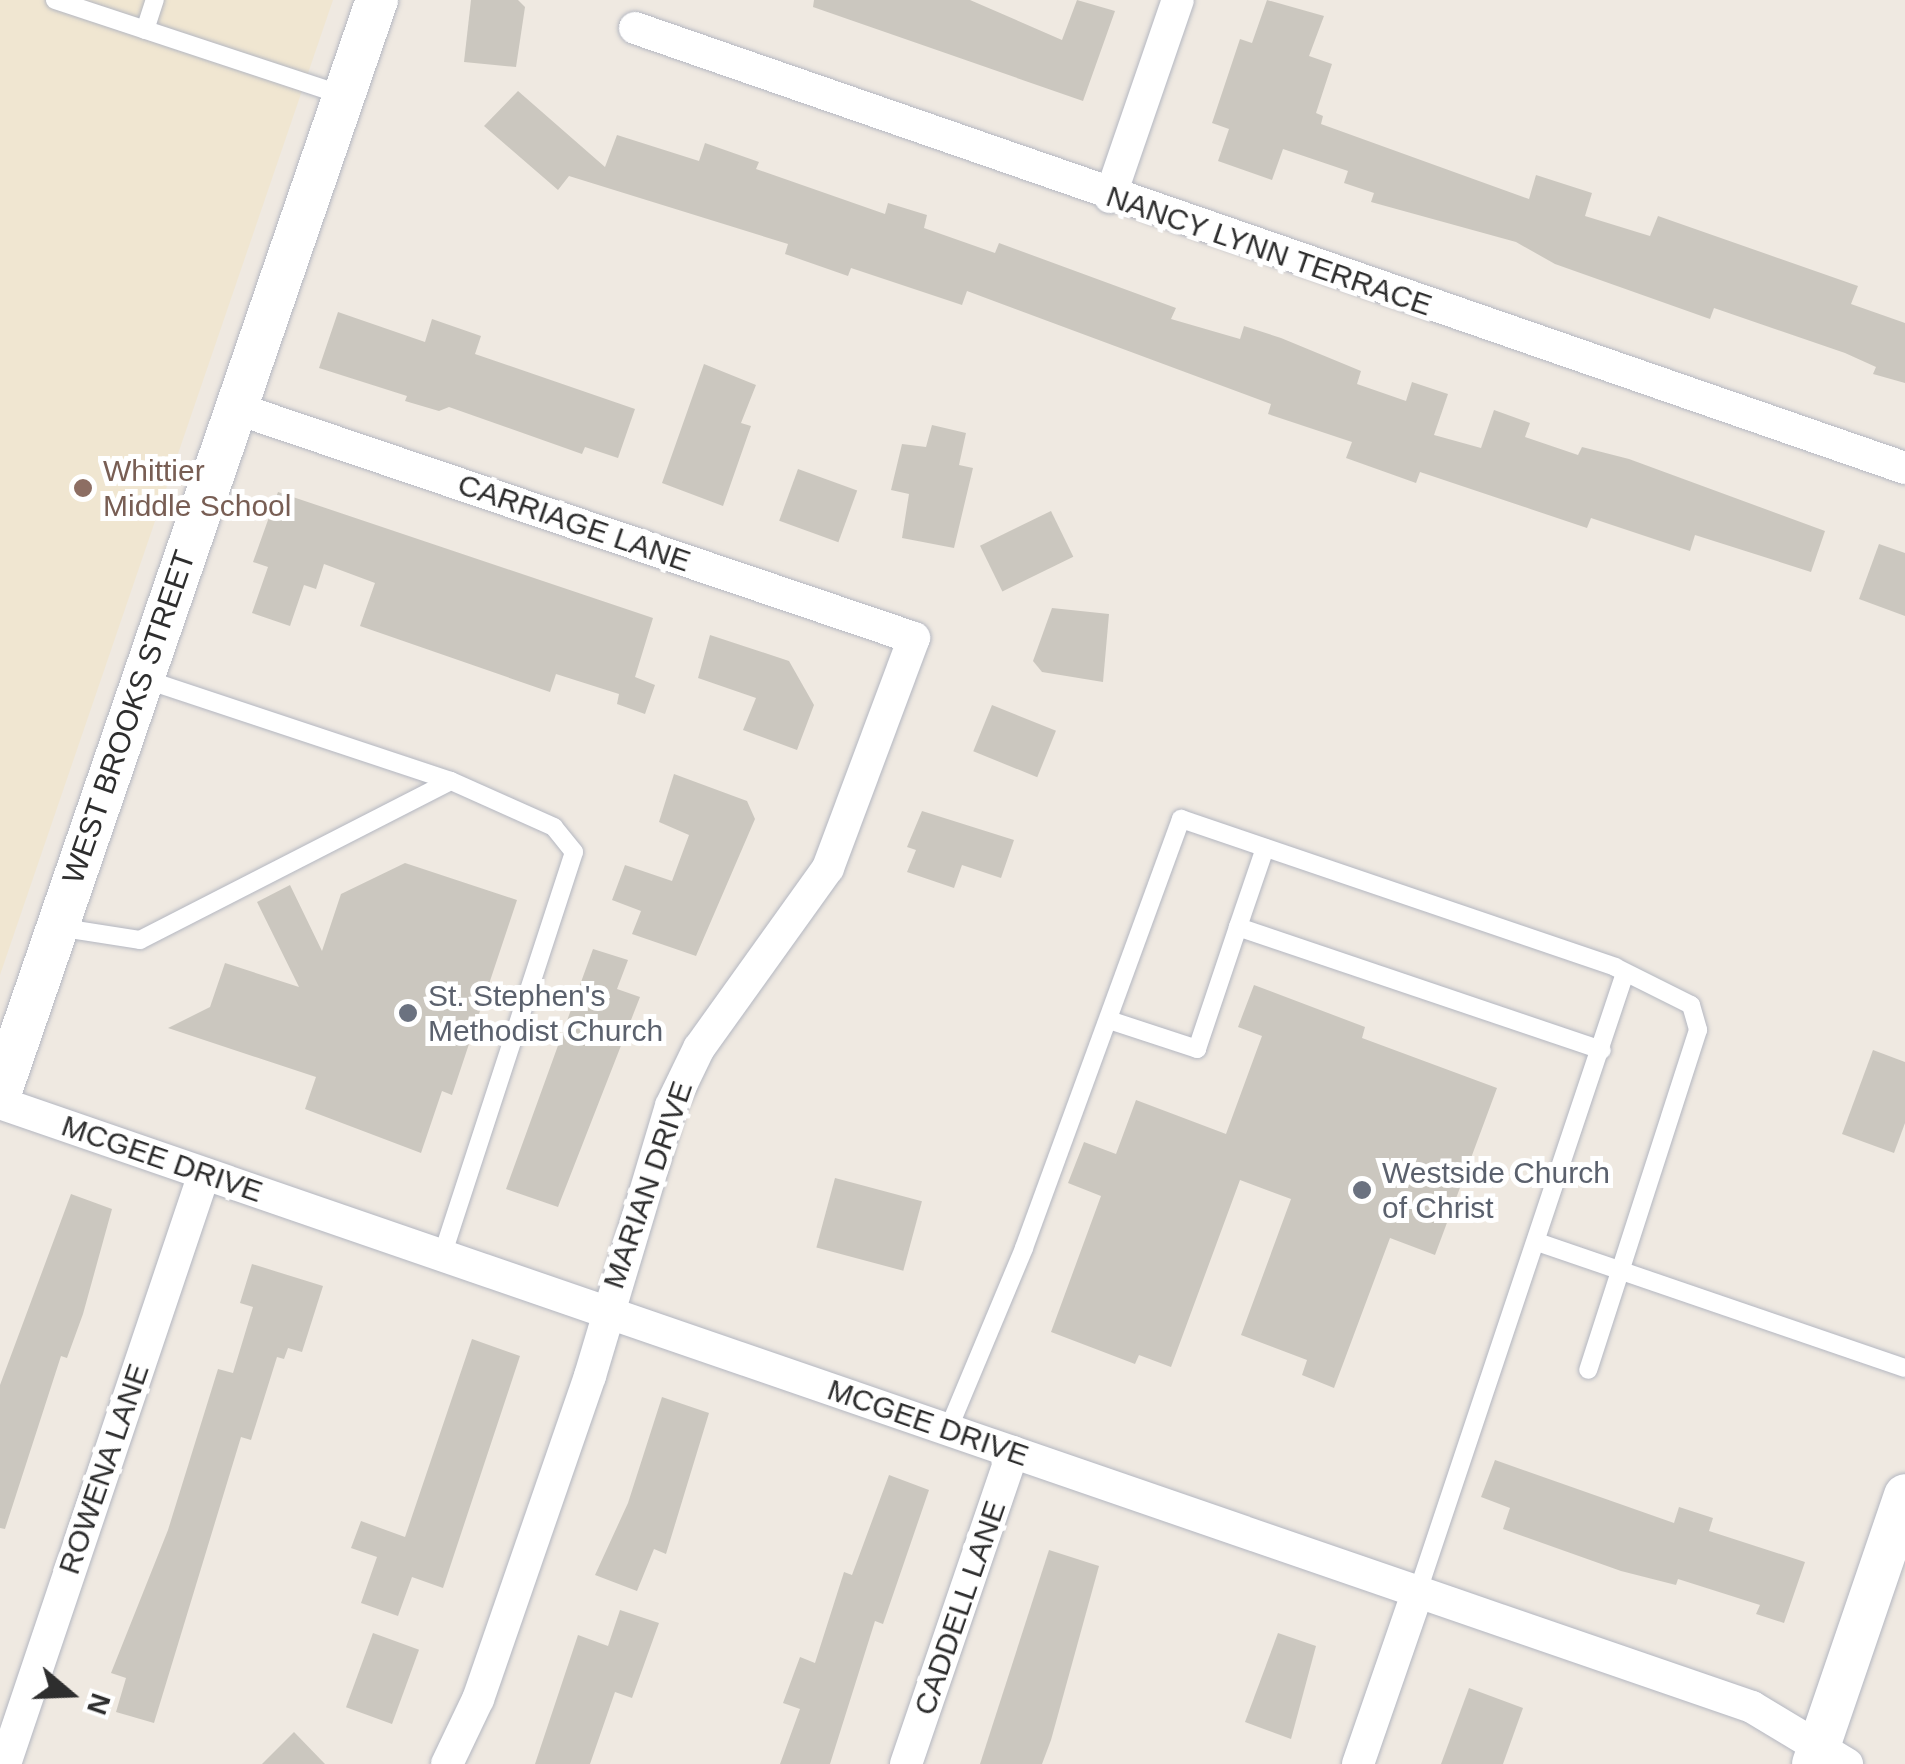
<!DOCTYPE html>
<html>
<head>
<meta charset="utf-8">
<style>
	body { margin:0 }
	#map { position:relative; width:1905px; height:1764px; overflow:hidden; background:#efe9e1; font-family:Helvetica,sans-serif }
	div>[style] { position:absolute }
	.education>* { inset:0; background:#f0e6d1 }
	.building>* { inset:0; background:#cbc7bf; transform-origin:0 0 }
	.roads { filter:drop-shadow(0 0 2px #b4b7c1) drop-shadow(0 0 2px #b4b7c1) }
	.service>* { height:18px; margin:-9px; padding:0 9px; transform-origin:9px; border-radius:9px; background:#fff }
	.minor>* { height:32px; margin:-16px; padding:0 16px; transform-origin:16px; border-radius:16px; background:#fff }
	.tertiary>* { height:42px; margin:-21px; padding:0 21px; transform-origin:21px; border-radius:21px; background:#fff }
	.dots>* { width:28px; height:28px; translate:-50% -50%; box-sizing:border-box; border:5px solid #fff; border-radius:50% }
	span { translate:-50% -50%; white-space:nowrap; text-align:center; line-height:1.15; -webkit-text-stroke:10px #fff; paint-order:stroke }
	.street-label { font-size:30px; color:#2e2e2e }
	.education-label { font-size:30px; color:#785e54 }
	.left { translate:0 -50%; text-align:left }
	.worship-label { font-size:30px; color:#5b616d }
	.north { position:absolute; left:20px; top:1644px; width:100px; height:100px; -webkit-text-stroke:8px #fff; paint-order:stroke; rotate:109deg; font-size:28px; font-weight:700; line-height:40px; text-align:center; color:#2e2e2e }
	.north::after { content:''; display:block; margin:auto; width:35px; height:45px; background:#2e2e2e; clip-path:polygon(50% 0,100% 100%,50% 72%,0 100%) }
</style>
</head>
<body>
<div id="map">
	<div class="education">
		<div style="clip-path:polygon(0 0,333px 0,0 975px)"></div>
	</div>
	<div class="building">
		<div style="clip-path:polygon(471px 0,518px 0,525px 7px,516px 67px,464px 62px)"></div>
		<div style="clip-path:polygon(814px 0,970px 0,1062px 40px,1077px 0,1115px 11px,1083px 101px,813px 7px)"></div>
		<div style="clip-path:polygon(1267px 0,1324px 16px,1309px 56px,1332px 64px,1316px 113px,1323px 116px,1321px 124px,1529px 199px,1536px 175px,1592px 193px,1585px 216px,1650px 236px,1658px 216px,1858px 286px,1851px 304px,1905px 323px,1905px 383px,1873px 374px,1876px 367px,1845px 353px,1714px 308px,1710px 319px,1555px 264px,1516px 242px,1371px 202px,1374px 193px,1344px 183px,1348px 171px,1283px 149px,1272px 180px,1218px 161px,1229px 129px,1212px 123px,1240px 39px,1252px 43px)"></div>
		<div style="clip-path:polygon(518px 91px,605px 167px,617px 135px,699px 161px,705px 143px,759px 162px,756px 169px,885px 214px,888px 203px,927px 215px,924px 228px,995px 253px,999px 243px,1176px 308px,1171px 319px,1240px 339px,1244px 326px,1281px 338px,1361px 371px,1357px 384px,1406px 401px,1412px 382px,1448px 394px,1434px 435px,1481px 448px,1494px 410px,1530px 423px,1525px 437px,1578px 455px,1582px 447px,1629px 459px,1825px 531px,1811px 572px,1695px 535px,1690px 551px,1591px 518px,1587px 528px,1420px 472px,1416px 483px,1346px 458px,1352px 442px,1268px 414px,1271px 404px,967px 291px,962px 305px,851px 268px,848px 276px,785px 254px,788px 244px,569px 176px,558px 190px,484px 126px)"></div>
		<div style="clip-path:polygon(338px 312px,425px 342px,432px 319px,481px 336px,475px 354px,635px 409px,618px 458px,585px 447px,582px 454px,449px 407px,439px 411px,405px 401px,407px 396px,319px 368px)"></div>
		<div style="clip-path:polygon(704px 364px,756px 385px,741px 423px,751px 426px,723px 506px,662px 483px)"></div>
		<div style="clip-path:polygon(932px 425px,966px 433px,959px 465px,973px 468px,954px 548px,902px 538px,909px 494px,891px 490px,902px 444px,926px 447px)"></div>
		<div style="left:798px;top:469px;width:63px;height:55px;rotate:20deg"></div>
		<div style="clip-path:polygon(278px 492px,653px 618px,635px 677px,655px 685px,645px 714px,617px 704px,619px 694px,556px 674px,550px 692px,360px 626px,375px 583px,324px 564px,316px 589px,304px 585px,290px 626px,252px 613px,268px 567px,253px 562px)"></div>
		<div style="left:1051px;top:511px;width:51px;height:79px;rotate:64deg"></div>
		<div style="clip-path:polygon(1879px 544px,1905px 553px,1905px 616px,1859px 599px)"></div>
		<div style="clip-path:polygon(1052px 608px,1109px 614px,1103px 682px,1042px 672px,1033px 661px)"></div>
		<div style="clip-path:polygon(710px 635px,789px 661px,814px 705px,797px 750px,743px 730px,756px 698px,698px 678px)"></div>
		<div style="left:992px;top:705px;width:69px;height:50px;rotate:22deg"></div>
		<div style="clip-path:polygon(674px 774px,747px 801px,755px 819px,696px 956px,632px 934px,641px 911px,612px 900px,625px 865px,672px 881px,689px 835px,659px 822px)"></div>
		<div style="clip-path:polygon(922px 811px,1014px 840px,1001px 878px,962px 865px,954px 888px,907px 872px,916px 850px,907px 847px)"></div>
		<div style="clip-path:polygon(405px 863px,517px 900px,452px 1095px,442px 1091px,421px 1153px,305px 1109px,316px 1077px,168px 1028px,210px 1007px,225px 963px,299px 987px,257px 902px,290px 885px,322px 951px,341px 894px)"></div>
		<div style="clip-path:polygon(593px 949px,628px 960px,617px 989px,640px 997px,558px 1207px,506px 1189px)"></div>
		<div style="clip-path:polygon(1254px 985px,1365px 1027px,1362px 1038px,1497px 1088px,1435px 1255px,1390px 1238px,1334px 1388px,1302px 1375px,1307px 1360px,1241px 1335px,1291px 1199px,1240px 1180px,1171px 1367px,1139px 1355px,1135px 1364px,1051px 1332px,1101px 1196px,1068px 1183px,1084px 1142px,1116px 1154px,1136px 1100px,1226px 1134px,1262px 1036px,1238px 1027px)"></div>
		<div style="clip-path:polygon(1873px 1050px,1905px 1062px,1905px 1123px,1894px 1153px,1842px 1134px)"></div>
		<div style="left:835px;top:1178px;width:90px;height:72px;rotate:15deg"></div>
		<div style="clip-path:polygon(71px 1194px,112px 1209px,83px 1314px,67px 1358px,61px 1356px,5px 1529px,0 1528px,0 1385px)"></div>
		<div style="clip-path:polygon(252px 1264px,323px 1286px,302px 1352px,288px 1348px,284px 1359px,277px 1357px,251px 1440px,241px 1437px,154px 1723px,116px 1712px,126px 1678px,111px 1673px,168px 1530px,218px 1369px,233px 1373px,253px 1307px,240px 1303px)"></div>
		<div style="clip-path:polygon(472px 1339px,520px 1356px,443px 1588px,412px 1577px,398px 1616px,361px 1603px,377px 1557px,351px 1548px,361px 1521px,405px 1537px)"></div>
		<div style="clip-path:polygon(662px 1397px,709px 1413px,666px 1554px,654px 1549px,637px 1591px,595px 1575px,628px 1503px)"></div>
		<div style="clip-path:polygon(1495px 1460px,1674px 1523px,1679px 1507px,1713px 1518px,1709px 1531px,1805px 1562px,1784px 1623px,1756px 1614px,1760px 1605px,1678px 1579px,1676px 1585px,1621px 1571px,1503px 1529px,1510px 1508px,1481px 1497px)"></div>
		<div style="clip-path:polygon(889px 1475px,929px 1490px,883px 1624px,875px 1621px,830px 1764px,780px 1764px,800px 1709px,783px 1703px,800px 1657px,815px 1663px,844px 1572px,852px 1575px)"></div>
		<div style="clip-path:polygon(1049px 1550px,1099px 1566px,1051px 1740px,1042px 1764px,980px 1764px)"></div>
		<div style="clip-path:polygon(620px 1610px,659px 1623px,632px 1698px,615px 1692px,590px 1764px,535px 1764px,578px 1635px,608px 1646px)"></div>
		<div style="left:373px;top:1633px;width:49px;height:79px;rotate:20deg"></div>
		<div style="clip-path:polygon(1278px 1633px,1316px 1646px,1291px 1739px,1245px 1722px)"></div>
		<div style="clip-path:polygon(1469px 1688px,1523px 1708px,1503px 1764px,1441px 1764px)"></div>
		<div style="clip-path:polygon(294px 1732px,325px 1764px,262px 1764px)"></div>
	</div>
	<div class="roads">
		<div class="service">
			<div style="left:55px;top:0;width:303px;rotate:18.3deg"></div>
			<div style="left:145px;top:30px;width:32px;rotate:-72deg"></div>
			<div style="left:1265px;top:848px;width:83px;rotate:108.9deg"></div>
			<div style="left:1238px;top:927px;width:384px;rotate:18.7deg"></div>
			<div style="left:57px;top:927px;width:84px;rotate:8.9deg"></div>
			<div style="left:140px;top:940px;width:349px;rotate:-27.1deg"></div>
			<div style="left:451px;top:781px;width:326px;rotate:-161.6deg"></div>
			<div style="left:1109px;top:1020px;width:93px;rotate:18.2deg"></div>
			<div style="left:1197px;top:1049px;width:129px;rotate:-71.4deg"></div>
			<div style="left:1537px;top:1242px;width:389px;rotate:18.9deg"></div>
			<div style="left:442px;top:1256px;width:425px;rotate:-71.9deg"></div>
			<div style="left:574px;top:852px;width:32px;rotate:-129deg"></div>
			<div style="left:554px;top:827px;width:113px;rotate:-155.9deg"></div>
			<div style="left:948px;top:1430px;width:197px;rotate:-67.3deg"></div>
			<div style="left:1024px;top:1248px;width:457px;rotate:-69.9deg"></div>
			<div style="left:1181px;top:819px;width:459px;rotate:18.8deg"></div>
			<div style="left:1615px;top:967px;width:85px;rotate:26.6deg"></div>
			<div style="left:1691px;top:1005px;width:26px;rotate:74deg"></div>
			<div style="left:1698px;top:1030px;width:357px;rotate:107.9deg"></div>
			<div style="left:1418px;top:1591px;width:649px;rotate:-71.48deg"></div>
		</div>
		<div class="minor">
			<div style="left:635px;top:28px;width:1344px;rotate:19.11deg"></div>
			<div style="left:1110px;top:197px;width:208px;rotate:-71deg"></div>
			<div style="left:235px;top:408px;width:717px;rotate:18.71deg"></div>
			<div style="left:914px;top:638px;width:246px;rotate:110.5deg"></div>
			<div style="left:828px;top:868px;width:221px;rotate:125.6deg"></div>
			<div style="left:699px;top:1048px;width:64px;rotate:115.8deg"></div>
			<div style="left:671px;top:1106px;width:282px;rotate:106.7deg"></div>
			<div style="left:590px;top:1376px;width:342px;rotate:109.1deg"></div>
			<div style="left:478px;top:1699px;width:72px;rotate:115.5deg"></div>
			<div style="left:0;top:1103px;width:1853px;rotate:19.02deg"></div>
			<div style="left:1752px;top:1707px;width:111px;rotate:31deg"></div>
			<div style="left:5px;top:1764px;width:623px;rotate:-71.36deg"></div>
			<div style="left:906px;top:1764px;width:330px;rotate:-71.1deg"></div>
			<div style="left:1358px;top:1764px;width:183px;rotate:-70.9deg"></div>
		</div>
		<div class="tertiary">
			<div style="left:0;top:1094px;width:1157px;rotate:-70.99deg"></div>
			<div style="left:1813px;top:1764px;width:284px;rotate:-71.1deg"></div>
		</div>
	</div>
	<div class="dots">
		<div style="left:83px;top:488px;background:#8d6e63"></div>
		<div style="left:408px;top:1013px;background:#6b7280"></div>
		<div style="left:1362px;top:1190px;background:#6b7280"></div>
	</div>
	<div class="street-label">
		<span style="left:1269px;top:251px;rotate:19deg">NANCY LYNN TERRACE</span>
		<span style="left:574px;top:523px;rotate:19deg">CARRIAGE LANE</span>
		<span style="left:129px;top:717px;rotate:-71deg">WEST BROOKS STREET</span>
		<span style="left:162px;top:1159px;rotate:19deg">MCGEE DRIVE</span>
		<span style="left:648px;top:1185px;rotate:-71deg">MARIAN DRIVE</span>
		<span style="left:928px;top:1423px;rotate:19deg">MCGEE DRIVE</span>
		<span style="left:104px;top:1469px;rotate:-71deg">ROWENA LANE</span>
		<span style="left:960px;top:1608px;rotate:-71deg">CADDELL LANE</span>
	</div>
	<div class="education-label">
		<span class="left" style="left:103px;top:488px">Whittier<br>Middle School</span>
	</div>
	<div class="worship-label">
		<span class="left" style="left:428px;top:1013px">St. Stephen's<br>Methodist Church</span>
		<span class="left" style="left:1382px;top:1190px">Westside Church<br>of Christ</span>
	</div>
	<div class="north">N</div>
</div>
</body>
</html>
